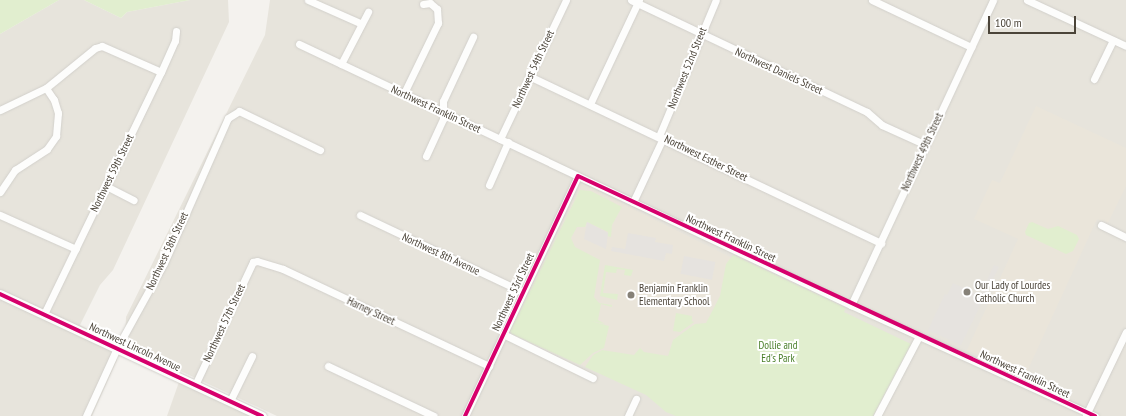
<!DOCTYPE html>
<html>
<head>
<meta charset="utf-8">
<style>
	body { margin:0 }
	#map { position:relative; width:1126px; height:416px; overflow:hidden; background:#f4f2ee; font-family:"PT Sans Narrow",sans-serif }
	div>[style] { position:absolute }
	.residential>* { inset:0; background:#e7e4dc }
	.education>* { inset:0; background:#eae5da }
	.green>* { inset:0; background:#e1eecf }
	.parking>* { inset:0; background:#e6e3df; transform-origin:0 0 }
	.roads { filter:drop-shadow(0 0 1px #d2d0cb) drop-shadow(0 0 1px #d2d0cb) }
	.minor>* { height:7px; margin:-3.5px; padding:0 3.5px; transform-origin:3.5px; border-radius:3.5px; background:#fdfdfc }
	.tertiary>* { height:9px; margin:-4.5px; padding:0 4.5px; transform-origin:4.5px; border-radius:4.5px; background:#fdfdfc }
	.cycleway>* { height:4px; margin:-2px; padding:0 2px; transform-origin:2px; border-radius:2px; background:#d6006c }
	.dots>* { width:11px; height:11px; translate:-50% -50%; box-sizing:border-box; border:2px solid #fff; border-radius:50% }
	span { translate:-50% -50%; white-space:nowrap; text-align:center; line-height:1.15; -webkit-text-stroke:4px #fff; paint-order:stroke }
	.street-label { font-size:11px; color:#4b4439 }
	.poi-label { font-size:11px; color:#4b4439 }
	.left { translate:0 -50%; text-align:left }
	.park-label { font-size:11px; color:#4a7f2a }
	.scale { position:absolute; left:988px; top:16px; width:88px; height:18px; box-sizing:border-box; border:2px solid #4b4439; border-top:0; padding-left:5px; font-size:12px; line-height:14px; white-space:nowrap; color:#4b4439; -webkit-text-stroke:3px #fff; paint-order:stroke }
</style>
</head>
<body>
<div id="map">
	<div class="residential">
		<div style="clip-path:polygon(59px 0,84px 0,121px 18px,127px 12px,190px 0,228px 0,229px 22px,113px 270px,100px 285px,80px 325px,112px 342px,117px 360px,92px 416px,0 416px,0 34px)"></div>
		<div style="clip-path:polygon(270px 0,1126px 0,1126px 416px,277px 416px,129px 347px,125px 342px,126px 317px,265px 35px)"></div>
		<div style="clip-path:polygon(179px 382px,251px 416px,167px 416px)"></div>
	</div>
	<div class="education">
		<div style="clip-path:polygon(1036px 106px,1126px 148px,1126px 186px,1108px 223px,1097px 219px,1025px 376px,967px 350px,1018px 239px,974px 219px,992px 180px,1000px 183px)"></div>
		<div style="clip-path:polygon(581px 184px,585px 185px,750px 267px,677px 408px,513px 334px,511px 329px)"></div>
	</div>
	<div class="green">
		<div style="clip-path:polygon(0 0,59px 0,0 34px)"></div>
		<div style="clip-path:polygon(84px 0,190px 0,127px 12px,121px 18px)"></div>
		<div style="clip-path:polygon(580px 190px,591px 191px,622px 207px,612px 225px,611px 237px,607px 236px,608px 232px,587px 222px,585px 227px,577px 227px,571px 238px,575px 247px,600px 260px,594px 297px,599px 303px,612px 305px,612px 307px,601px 304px,598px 320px,605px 324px,591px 321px,609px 326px,604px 348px,593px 353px,580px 365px,512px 334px,509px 330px,515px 322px)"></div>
		<div style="clip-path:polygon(1032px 222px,1048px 229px,1058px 226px,1077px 235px,1079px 239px,1073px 251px,1066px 254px,1026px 235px,1025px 232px,1029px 223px)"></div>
		<div style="clip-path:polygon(733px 255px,846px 308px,844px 312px,911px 344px,873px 416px,676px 416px,666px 412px,646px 395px,585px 367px,593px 355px,602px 350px,634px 355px,640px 348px,644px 352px,668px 356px,673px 340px,695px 324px,706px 323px,720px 296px,726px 264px)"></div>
		<div style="clip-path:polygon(605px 265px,633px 270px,631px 276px,624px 275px,625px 270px,617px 269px,616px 273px,606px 272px,603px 293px,618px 294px,617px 300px,600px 296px)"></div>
		<div style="clip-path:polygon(676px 313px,692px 316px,692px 321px,694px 322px,680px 332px,673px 331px)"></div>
	</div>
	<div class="parking">
		<div style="clip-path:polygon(587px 222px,608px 233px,606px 249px,584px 239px)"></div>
		<div style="clip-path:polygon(628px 233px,656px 238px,655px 242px,673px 245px,672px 254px,666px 253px,664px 261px,611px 251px,612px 247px,625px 249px)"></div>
		<div style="left:684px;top:256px;width:32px;height:18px;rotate:11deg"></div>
		<div style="clip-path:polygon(994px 265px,999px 267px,961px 345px,928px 330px,945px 294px,947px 295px,953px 283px,980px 295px)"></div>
	</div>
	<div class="roads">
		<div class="minor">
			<div style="left:308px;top:0;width:57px;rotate:23.9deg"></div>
			<div style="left:631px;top:0;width:261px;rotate:25.4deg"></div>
			<div style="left:867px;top:112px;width:20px;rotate:41deg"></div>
			<div style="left:882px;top:125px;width:48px;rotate:24.4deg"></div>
			<div style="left:872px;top:0;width:110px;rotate:25.4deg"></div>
			<div style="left:1027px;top:0;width:109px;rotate:24.9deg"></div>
			<div style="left:299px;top:44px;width:611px;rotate:25.31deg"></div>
			<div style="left:851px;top:305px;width:268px;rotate:24.5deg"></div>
			<div style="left:341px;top:64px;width:59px;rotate:-62.6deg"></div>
			<div style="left:529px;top:76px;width:390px;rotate:25.4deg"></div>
			<div style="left:1094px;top:79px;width:43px;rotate:-64deg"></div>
			<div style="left:404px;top:93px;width:78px;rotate:-64.1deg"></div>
			<div style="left:438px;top:23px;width:14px;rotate:-94deg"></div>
			<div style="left:437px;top:9px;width:9px;rotate:-139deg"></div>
			<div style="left:430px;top:3px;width:7px;rotate:172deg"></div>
			<div style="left:590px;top:104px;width:115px;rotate:-64.8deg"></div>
			<div style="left:0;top:110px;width:51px;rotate:-25.6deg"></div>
			<div style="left:46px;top:88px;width:63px;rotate:-39.2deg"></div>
			<div style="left:95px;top:48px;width:7px;rotate:-16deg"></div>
			<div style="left:102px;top:46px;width:64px;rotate:23.8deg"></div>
			<div style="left:659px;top:136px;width:147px;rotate:-67.3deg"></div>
			<div style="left:500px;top:139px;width:154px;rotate:-64.6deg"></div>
			<div style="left:426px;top:156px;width:41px;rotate:-65.3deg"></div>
			<div style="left:443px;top:119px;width:18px;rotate:-90deg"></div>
			<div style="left:443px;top:101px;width:71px;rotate:-64.9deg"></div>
			<div style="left:489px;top:185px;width:47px;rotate:-66.2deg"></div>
			<div style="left:106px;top:186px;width:31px;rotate:27deg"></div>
			<div style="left:0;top:192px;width:27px;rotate:-56deg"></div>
			<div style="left:15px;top:170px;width:38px;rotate:-33deg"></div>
			<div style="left:47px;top:149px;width:16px;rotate:-55deg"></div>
			<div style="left:56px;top:136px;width:23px;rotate:-85deg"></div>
			<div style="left:58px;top:113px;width:14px;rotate:-107deg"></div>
			<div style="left:54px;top:100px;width:14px;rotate:-124deg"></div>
			<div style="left:633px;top:202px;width:71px;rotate:-64.9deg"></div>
			<div style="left:0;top:215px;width:83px;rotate:24.1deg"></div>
			<div style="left:360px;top:215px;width:180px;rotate:25.3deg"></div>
			<div style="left:1101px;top:225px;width:28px;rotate:26deg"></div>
			<div style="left:851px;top:305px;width:336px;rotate:-65deg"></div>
			<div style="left:44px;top:314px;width:269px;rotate:-64.2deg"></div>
			<div style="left:161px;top:72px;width:34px;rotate:-66deg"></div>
			<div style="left:175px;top:41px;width:10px;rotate:-84deg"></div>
			<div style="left:503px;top:334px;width:100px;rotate:26.1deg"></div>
			<div style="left:328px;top:366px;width:117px;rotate:25.3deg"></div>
			<div style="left:195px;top:385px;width:136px;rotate:-64.8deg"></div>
			<div style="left:253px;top:262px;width:4px;rotate:-14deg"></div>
			<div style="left:257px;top:261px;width:27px;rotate:17deg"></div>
			<div style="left:283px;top:269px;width:228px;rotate:25.2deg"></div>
			<div style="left:230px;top:401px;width:50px;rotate:-63.9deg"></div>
			<div style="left:1086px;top:415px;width:92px;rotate:-64.3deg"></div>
			<div style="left:86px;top:416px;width:75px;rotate:-65.5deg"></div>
			<div style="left:117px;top:348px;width:97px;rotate:-61.1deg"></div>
			<div style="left:164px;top:263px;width:158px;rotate:-66.2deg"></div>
			<div style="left:228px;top:118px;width:13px;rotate:-32deg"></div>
			<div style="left:239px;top:111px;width:90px;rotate:25.7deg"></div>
			<div style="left:465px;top:416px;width:265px;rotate:-64.8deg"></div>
			<div style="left:628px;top:416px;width:19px;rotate:-65deg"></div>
			<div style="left:877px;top:416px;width:90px;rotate:-62.3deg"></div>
		</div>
		<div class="tertiary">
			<div style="left:0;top:294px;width:289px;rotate:25deg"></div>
		</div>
	</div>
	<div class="cycleway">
		<div style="left:0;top:294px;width:289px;rotate:25deg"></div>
		<div style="left:465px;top:416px;width:265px;rotate:-64.8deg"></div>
		<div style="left:578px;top:176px;width:570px;rotate:24.9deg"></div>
	</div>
	<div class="dots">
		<div style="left:967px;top:292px;background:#868178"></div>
		<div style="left:631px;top:295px;background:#868178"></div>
	</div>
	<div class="street-label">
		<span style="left:687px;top:68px;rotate:-68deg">Northwest 52nd Street</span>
		<span style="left:533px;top:69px;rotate:-65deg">Northwest 54th Street</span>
		<span style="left:779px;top:71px;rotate:25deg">Northwest Daniels Street</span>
		<span style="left:436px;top:109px;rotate:25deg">Northwest Franklin Street</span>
		<span style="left:922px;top:152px;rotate:-65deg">Northwest 49th Street</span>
		<span style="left:706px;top:158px;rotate:26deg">Northwest Esther Street</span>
		<span style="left:112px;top:173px;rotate:-64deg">Northwest 59th Street</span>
		<span style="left:731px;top:238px;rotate:25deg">Northwest Franklin Street</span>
		<span style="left:167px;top:251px;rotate:-65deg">Northwest 58th Street</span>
		<span style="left:441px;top:254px;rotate:25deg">Northwest 8th Avenue</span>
		<span style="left:513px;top:292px;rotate:-65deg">Northwest 53rd Street</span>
		<span style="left:371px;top:311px;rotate:25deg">Harney Street</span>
		<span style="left:224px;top:323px;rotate:-65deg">Northwest 57th Street</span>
		<span style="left:135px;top:347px;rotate:25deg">Northwest Lincoln Avenue</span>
		<span style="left:1025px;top:374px;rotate:25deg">Northwest Franklin Street</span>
	</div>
	<div class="poi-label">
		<span class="left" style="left:975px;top:292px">Our Lady of Lourdes<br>Catholic Church</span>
		<span class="left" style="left:639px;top:295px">Benjamin Franklin<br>Elementary School</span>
	</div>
	<div class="park-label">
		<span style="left:778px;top:352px">Dollie and<br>Ed's Park</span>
	</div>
	<div class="scale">100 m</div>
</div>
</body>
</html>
